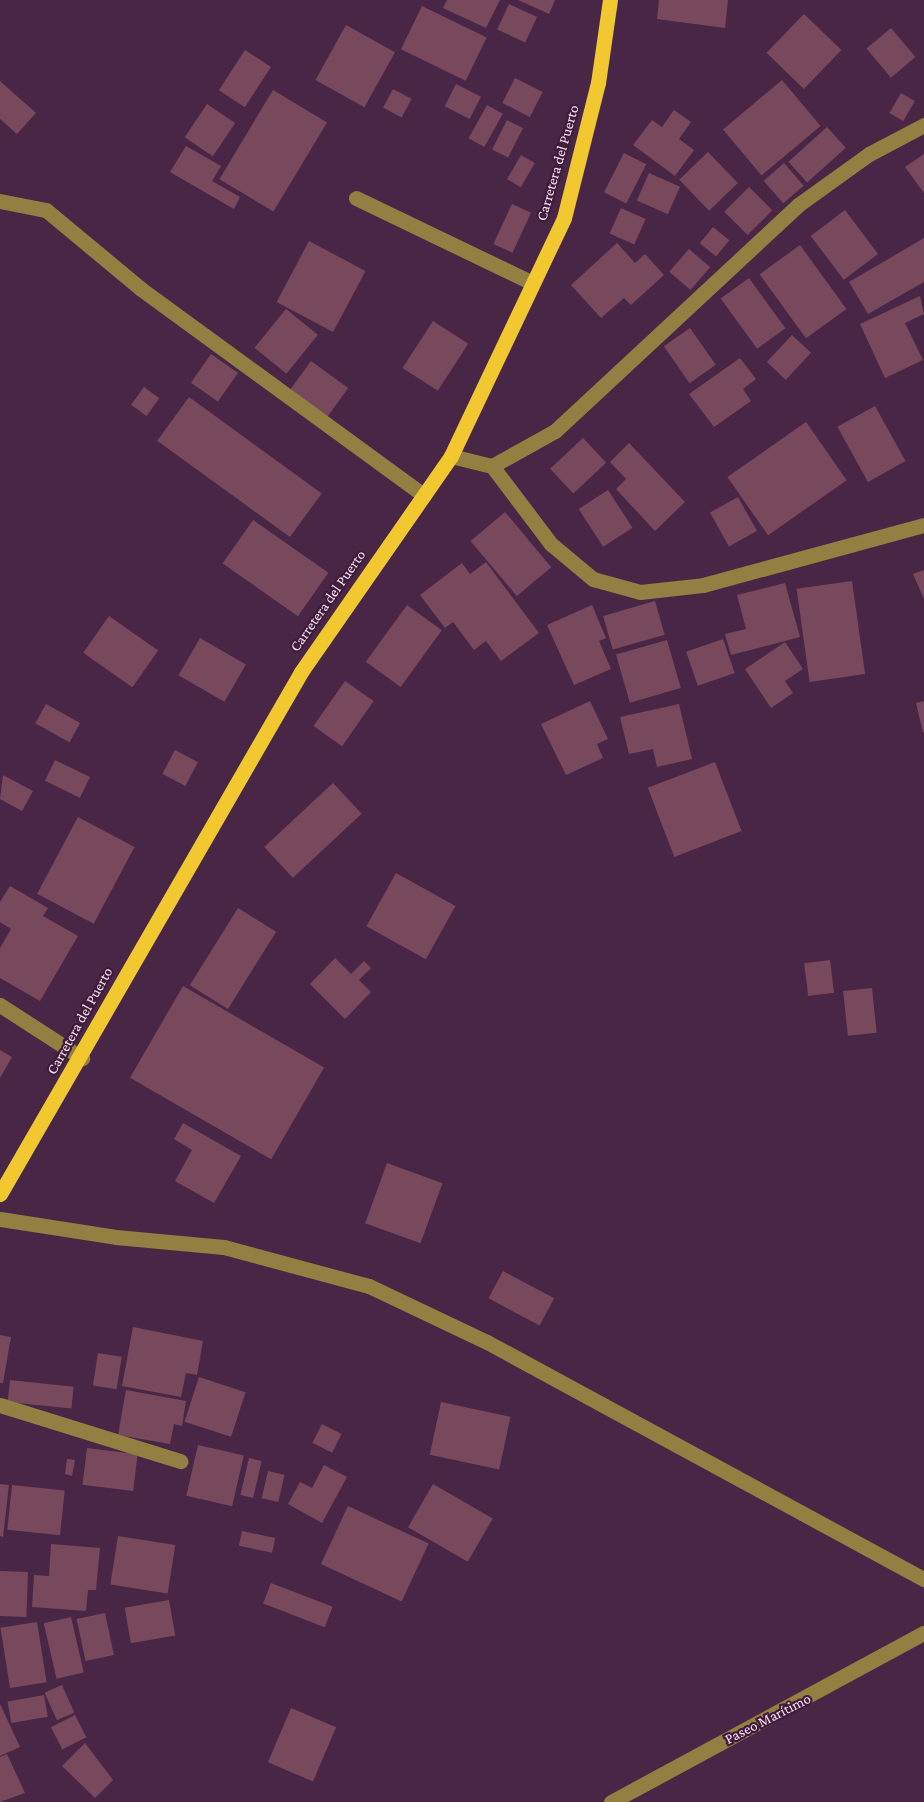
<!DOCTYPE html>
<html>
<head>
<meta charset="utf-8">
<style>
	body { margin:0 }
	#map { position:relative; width:924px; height:1802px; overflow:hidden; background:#4a2646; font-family:"Crimson Pro",serif }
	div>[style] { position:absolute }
	.building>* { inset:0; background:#78485d; transform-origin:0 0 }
	.minor>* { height:15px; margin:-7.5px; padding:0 7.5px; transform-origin:7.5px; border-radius:7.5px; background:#937f41 }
	.major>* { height:15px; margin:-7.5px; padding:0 7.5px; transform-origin:7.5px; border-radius:7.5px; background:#f2c831 }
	span { translate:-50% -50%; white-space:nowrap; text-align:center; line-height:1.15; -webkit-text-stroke:4.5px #3f1c3b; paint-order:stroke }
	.street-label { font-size:15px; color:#f8e1f4 }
</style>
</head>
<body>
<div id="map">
	<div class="building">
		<div style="clip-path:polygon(447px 0,500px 0,486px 28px,443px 8px)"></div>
		<div style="clip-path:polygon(518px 0,555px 0,549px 14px)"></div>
		<div style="clip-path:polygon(659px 0,728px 0,725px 28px,657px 19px)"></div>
		<div style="left:509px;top:4px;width:31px;height:28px;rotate:25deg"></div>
		<div style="left:422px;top:6px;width:72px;height:48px;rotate:26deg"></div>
		<div style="left:804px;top:14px;width:52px;height:54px;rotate:44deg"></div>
		<div style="left:346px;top:25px;width:56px;height:63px;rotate:29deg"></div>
		<div style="left:891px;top:28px;width:38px;height:32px;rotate:50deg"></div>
		<div style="left:245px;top:50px;width:31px;height:48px;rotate:33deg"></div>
		<div style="left:515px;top:78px;width:31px;height:28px;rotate:27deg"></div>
		<div style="left:782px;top:80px;width:60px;height:77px;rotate:50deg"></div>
		<div style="clip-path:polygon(0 81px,36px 113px,17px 134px,0 119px)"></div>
		<div style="left:456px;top:84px;width:28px;height:25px;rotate:27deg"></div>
		<div style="left:393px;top:89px;width:21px;height:21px;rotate:28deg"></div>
		<div style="left:273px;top:90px;width:63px;height:104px;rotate:31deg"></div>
		<div style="left:901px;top:93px;width:16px;height:23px;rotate:30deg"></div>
		<div style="left:207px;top:104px;width:34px;height:40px;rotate:34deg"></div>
		<div style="left:487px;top:105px;width:18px;height:38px;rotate:29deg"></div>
		<div style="clip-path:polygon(674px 110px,691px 122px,679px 139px,694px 150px,675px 176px,633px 145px,652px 120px,662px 127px)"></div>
		<div style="left:507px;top:120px;width:18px;height:33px;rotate:27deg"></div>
		<div style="left:827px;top:127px;width:28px;height:52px;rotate:48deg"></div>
		<div style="clip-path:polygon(186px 146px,221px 166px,212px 181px,240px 197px,234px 209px,170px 172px)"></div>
		<div style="left:708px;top:152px;width:43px;height:40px;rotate:46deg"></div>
		<div style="left:624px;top:153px;width:25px;height:44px;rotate:27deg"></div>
		<div style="clip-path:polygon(924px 154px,924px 193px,905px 167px)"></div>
		<div style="left:521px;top:155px;width:16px;height:28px;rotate:30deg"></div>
		<div style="left:784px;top:163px;width:30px;height:27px;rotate:49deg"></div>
		<div style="left:649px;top:173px;width:34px;height:30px;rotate:24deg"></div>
		<div style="left:749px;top:187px;width:33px;height:35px;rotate:45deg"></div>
		<div style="left:512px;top:204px;width:21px;height:44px;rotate:25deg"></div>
		<div style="left:621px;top:208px;width:27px;height:28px;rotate:24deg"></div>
		<div style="left:845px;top:210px;width:55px;height:43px;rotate:53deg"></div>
		<div style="left:713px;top:227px;width:21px;height:21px;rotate:39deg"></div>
		<div style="clip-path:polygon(924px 238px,924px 282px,868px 314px,849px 282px)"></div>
		<div style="left:309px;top:241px;width:64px;height:69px;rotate:28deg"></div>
		<div style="clip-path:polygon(617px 243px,635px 263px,645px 254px,664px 275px,631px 305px,624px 298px,601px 318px,571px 285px)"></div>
		<div style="left:800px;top:245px;width:79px;height:50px;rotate:54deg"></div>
		<div style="left:689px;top:249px;width:28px;height:30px;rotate:41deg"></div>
		<div style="left:749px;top:278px;width:62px;height:35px;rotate:54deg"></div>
		<div style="clip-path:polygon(920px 296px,924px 314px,905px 323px,923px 360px,885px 378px,860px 324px)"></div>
		<div style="left:286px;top:309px;width:41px;height:50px;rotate:39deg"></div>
		<div style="left:433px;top:321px;width:42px;height:56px;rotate:33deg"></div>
		<div style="left:690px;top:328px;width:45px;height:32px;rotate:55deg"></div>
		<div style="left:792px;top:335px;width:26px;height:37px;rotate:43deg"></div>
		<div style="left:211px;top:354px;width:33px;height:35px;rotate:35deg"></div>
		<div style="clip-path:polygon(740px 358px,756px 379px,743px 389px,751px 401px,714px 427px,689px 394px)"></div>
		<div style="left:311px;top:361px;width:46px;height:37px;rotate:36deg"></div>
		<div style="left:144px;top:387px;width:19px;height:22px;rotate:36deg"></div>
		<div style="left:189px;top:397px;width:164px;height:54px;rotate:36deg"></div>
		<div style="left:875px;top:406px;width:63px;height:43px;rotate:61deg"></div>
		<div style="left:806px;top:422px;width:71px;height:96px;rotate:55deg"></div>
		<div style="left:583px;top:438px;width:34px;height:45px;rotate:47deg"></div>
		<div style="clip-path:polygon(629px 443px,685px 502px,655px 531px,616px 489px,626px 479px,610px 462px)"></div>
		<div style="left:608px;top:490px;width:45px;height:35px;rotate:57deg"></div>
		<div style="left:738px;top:497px;width:39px;height:32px;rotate:61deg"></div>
		<div style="left:505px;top:512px;width:72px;height:45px;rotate:50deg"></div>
		<div style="left:253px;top:520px;width:92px;height:53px;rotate:35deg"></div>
		<div style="clip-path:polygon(486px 562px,539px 633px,501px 661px,486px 641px,474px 650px,453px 622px,445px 628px,420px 595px,462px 563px,470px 574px)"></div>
		<div style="clip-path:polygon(924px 570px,924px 599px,913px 574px)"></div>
		<div style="left:852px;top:581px;width:94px;height:56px;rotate:82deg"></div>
		<div style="clip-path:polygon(785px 583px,800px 637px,731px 655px,725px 634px,746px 629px,737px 595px)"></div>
		<div style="left:655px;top:601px;width:35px;height:54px;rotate:74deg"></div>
		<div style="left:407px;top:605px;width:43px;height:70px;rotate:36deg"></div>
		<div style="clip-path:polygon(592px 605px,606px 638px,599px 641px,611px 669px,574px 685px,547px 625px)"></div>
		<div style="left:109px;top:616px;width:60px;height:45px;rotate:35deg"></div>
		<div style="left:200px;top:638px;width:53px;height:43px;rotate:30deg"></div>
		<div style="left:723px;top:639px;width:36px;height:39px;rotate:71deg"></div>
		<div style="left:667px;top:640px;width:50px;height:53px;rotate:74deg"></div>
		<div style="clip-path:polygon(785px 642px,803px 669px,785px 681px,793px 693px,771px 708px,745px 669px)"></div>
		<div style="left:345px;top:681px;width:35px;height:55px;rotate:35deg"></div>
		<div style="clip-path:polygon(590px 701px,608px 739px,597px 744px,603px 758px,566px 775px,541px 724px)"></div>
		<div style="clip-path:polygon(924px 701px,924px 732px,923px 733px,916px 703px)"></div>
		<div style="left:46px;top:704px;width:39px;height:22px;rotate:29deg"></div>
		<div style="clip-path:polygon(679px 704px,692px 759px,657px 767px,653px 749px,629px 754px,620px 717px)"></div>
		<div style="left:175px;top:750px;width:26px;height:27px;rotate:28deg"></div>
		<div style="left:55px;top:760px;width:39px;height:23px;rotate:26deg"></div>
		<div style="left:715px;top:762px;width:74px;height:72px;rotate:69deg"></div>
		<div style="clip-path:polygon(3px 775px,33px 791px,22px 811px,0 799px)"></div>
		<div style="left:333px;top:783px;width:42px;height:94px;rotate:47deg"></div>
		<div style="left:78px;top:817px;width:64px;height:87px;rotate:28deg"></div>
		<div style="left:396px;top:873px;width:68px;height:61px;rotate:29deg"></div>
		<div style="clip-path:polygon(10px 886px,48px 908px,43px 916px,78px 936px,40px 1001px,0 978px,0 948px,11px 929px,0 922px,0 902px)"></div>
		<div style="left:238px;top:908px;width:45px;height:91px;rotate:32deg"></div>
		<div style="clip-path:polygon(335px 958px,351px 974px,364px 961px,371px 968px,359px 980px,371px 992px,345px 1019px,310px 984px)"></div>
		<div style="left:830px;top:960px;width:33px;height:26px;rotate:83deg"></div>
		<div style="left:183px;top:986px;width:163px;height:106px;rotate:30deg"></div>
		<div style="left:872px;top:988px;width:45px;height:29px;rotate:84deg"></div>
		<div style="clip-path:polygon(0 1050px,12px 1057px,0 1078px)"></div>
		<div style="clip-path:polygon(183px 1123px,241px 1156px,214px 1203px,175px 1181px,192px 1150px,174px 1139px)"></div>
		<div style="left:387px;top:1163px;width:59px;height:64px;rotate:20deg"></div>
		<div style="left:503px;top:1271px;width:58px;height:31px;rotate:28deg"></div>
		<div style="clip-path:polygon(133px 1327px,203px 1341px,197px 1375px,186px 1373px,181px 1397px,122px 1386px)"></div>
		<div style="clip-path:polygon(0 1335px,11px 1337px,3px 1383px,0 1383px)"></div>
		<div style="left:98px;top:1353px;width:24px;height:33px;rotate:9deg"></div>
		<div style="left:199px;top:1377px;width:49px;height:47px;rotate:18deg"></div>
		<div style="left:10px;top:1380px;width:64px;height:22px;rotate:6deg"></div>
		<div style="clip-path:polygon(126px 1390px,186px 1401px,182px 1426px,174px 1424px,170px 1444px,118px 1435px)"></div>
		<div style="left:441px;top:1402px;width:71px;height:54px;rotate:12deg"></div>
		<div style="left:322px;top:1424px;width:22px;height:21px;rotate:27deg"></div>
		<div style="left:198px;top:1445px;width:47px;height:52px;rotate:13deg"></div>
		<div style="left:87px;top:1448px;width:51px;height:37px;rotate:7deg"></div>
		<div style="left:249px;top:1458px;width:13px;height:38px;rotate:13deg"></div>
		<div style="clip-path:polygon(67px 1459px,75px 1460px,72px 1476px,65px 1474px)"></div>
		<div style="clip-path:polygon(324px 1465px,347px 1477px,322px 1523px,288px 1504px,300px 1482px,312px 1488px)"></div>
		<div style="left:268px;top:1471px;width:17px;height:28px;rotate:13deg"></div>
		<div style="clip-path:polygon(0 1484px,9px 1485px,3px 1537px,0 1536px)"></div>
		<div style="left:433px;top:1484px;width:69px;height:50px;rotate:30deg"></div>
		<div style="left:12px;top:1485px;width:53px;height:45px;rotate:6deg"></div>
		<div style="left:348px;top:1506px;width:89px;height:64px;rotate:25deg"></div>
		<div style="left:242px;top:1531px;width:34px;height:15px;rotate:12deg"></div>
		<div style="left:118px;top:1536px;width:58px;height:49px;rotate:9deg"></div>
		<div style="clip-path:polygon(51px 1544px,100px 1548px,96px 1590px,88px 1590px,86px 1611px,32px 1607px,34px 1575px,49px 1576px)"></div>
		<div style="left:0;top:1571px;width:28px;height:45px;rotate:2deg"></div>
		<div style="left:271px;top:1583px;width:66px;height:22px;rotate:21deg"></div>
		<div style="left:169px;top:1600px;width:36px;height:45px;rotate:80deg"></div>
		<div style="left:105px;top:1613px;width:43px;height:29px;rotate:78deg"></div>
		<div style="left:71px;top:1617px;width:57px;height:28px;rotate:77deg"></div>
		<div style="left:37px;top:1622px;width:61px;height:37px;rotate:81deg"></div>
		<div style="left:62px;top:1685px;width:30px;height:19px;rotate:66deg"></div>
		<div style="left:44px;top:1695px;width:22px;height:37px;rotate:80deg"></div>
		<div style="clip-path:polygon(0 1704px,20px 1747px,0 1756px)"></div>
		<div style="left:291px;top:1708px;width:49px;height:59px;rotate:23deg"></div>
		<div style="left:75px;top:1715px;width:25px;height:27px;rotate:63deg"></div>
		<div style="clip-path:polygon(85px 1743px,113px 1780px,95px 1798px,62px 1766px)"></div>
		<div style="clip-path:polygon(7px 1754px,25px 1793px,0 1802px,0 1757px)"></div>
	</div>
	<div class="minor">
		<div style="left:356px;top:198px;width:196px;rotate:25.7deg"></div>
		<div style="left:0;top:201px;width:47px;rotate:11.1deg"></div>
		<div style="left:46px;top:210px;width:124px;rotate:39.7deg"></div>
		<div style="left:141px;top:289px;width:350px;rotate:36.1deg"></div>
		<div style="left:451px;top:456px;width:42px;rotate:13.7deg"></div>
		<div style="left:492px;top:466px;width:72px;rotate:-29.1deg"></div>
		<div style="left:555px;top:431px;width:332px;rotate:-42.9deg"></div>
		<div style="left:798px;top:205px;width:87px;rotate:-35.7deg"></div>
		<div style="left:869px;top:154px;width:62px;rotate:-27.8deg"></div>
		<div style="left:492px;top:466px;width:98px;rotate:52.9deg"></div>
		<div style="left:551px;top:544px;width:55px;rotate:39.8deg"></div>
		<div style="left:593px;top:579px;width:49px;rotate:15.5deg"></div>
		<div style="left:640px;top:592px;width:63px;rotate:-6.3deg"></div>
		<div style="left:703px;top:585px;width:229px;rotate:-15.2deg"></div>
		<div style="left:0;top:1005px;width:98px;rotate:32.9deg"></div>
		<div style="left:0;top:1219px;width:117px;rotate:8.8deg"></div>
		<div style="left:116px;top:1237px;width:108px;rotate:5.3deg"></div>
		<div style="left:224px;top:1247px;width:150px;rotate:15.1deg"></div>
		<div style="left:369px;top:1286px;width:131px;rotate:25.4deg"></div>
		<div style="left:487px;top:1342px;width:497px;rotate:28.5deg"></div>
		<div style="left:0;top:1405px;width:189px;rotate:17.3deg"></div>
		<div style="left:611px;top:1802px;width:356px;rotate:-28.4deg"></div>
	</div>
	<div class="major">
		<div style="left:0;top:1194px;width:603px;rotate:-60.03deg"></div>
		<div style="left:301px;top:672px;width:263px;rotate:-55.2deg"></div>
		<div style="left:451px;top:456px;width:263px;rotate:-64.6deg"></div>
		<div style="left:564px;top:218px;width:139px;rotate:-75.9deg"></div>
		<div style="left:598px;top:83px;width:84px;rotate:-81.8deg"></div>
	</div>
	<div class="street-label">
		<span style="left:558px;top:163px;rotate:-74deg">Carretera del Puerto</span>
		<span style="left:328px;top:601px;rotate:-55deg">Carretera del Puerto</span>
		<span style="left:80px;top:1021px;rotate:-61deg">Carretera del Puerto</span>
		<span style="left:768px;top:1719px;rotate:-27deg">Paseo Marítimo</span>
	</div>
</div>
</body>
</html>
